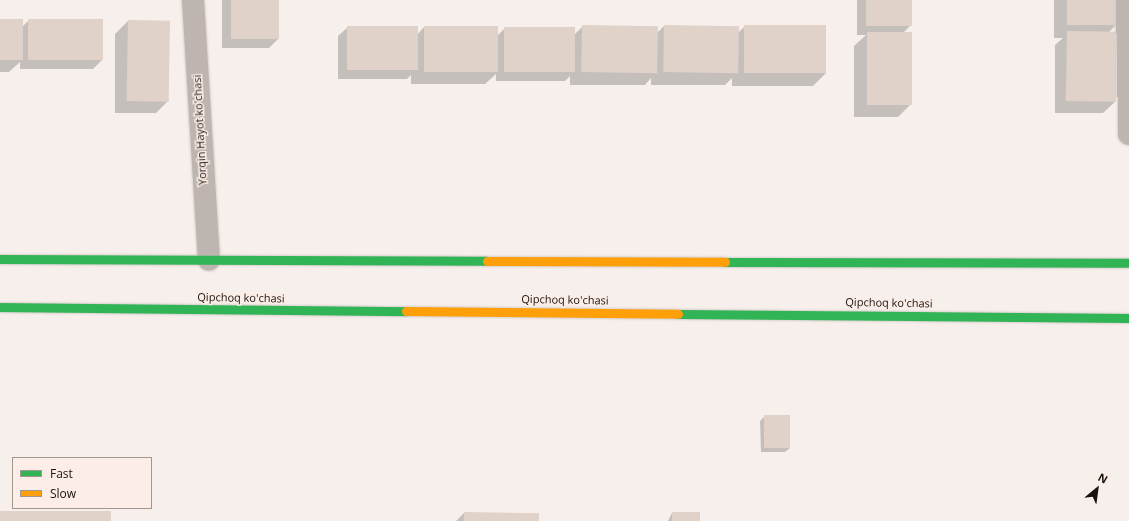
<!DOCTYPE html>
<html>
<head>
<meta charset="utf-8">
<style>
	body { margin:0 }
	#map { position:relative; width:1129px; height:521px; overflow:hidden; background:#f7efeb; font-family:"Open Sans",sans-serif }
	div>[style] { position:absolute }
	.shadow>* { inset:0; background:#0003 }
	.building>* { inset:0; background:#e0d1c9; transform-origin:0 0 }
	.roads { filter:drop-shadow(0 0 1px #d2ccc9) drop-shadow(0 0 1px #d2ccc9) }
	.street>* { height:22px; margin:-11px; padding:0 11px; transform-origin:11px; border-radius:11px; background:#beb5b0 }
	.fast>* { height:9px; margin:-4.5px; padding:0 4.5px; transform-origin:4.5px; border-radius:4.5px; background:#30b455 }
	.slow>* { height:9px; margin:-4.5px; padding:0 4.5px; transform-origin:4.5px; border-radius:4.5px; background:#ff9f0a }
	span { translate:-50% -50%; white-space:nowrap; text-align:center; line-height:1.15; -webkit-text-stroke:3px #fceee6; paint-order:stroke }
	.street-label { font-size:11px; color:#18120f }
	.legend { position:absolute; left:12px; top:457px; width:140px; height:52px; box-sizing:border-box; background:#fceee6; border:1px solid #a19690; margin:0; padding:5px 7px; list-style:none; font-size:12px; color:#18120f }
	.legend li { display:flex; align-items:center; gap:8px; height:20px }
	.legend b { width:20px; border:1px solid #a19690 }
	.north { position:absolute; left:1077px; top:469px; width:40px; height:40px; -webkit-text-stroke:3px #fceee6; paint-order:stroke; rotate:29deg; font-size:11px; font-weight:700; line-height:16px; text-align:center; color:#18120f }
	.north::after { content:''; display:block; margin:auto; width:14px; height:18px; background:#18120f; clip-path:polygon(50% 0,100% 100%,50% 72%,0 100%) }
</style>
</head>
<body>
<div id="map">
	<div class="shadow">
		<div style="clip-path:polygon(222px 0,278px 0,278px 39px,269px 48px,222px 48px)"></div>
		<div style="clip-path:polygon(857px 0,911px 0,911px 25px,903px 33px,911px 33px,911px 104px,898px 117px,854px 117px,854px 46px,866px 35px,857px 35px)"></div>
		<div style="clip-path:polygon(1054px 0,1116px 0,1116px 25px,1108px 33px,1116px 101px,1103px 113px,1055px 113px,1055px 45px,1063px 38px,1054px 38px)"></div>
		<div style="clip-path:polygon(0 20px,22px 27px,29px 20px,102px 60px,93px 69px,20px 69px,20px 62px,9px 72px,0 72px)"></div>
		<div style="clip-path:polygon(128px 21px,169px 100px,156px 113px,115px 113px,115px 34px)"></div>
		<div style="clip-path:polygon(583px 26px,657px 33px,664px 26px,738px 33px,745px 26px,826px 73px,813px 86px,732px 86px,732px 78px,725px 85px,651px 85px,651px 78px,645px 85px,570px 85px,570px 76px,565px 81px,496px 81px,496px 74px,485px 84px,411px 84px,411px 75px,407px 79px,338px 79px,338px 36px,348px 27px,417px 35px,424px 27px,498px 35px,505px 28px,574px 35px)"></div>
		<div style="clip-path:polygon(765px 416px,790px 448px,785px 452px,761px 452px,760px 421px)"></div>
		<div style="clip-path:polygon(464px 513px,538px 521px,456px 521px)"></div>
		<div style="clip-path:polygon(672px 513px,700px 521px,668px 521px)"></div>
	</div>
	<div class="building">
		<div style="left:231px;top:0;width:48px;height:39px"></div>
		<div style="left:866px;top:0;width:46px;height:26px"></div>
		<div style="left:1067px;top:0;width:50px;height:25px"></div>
		<div style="left:0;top:19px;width:23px;height:41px"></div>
		<div style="left:28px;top:19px;width:75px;height:41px"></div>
		<div style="left:128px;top:20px;width:42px;height:81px;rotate:1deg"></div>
		<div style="left:582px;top:25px;width:76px;height:47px;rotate:1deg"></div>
		<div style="left:664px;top:25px;width:75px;height:47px;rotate:1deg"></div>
		<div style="left:744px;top:25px;width:82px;height:48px"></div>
		<div style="left:347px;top:26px;width:71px;height:44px"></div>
		<div style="left:424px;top:26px;width:74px;height:46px"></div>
		<div style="left:504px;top:27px;width:71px;height:45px"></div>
		<div style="left:1067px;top:31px;width:50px;height:70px;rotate:1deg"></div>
		<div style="left:867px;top:32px;width:45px;height:73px"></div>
		<div style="left:764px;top:415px;width:26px;height:33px"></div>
		<div style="left:0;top:511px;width:111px;height:10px"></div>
		<div style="left:464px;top:512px;width:75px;height:9px;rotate:1deg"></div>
		<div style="left:672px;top:512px;width:28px;height:9px"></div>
	</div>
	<div class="roads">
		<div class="street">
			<div style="left:193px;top:0;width:260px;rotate:86.5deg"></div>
			<div style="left:1127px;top:0;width:134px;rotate:89.1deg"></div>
		</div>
		<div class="fast">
			<div style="left:0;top:259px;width:487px;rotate:0.2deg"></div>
			<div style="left:725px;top:262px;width:404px;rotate:0.1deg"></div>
			<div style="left:0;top:307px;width:406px;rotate:0.6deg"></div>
			<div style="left:678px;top:314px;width:451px;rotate:0.5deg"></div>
		</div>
		<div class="slow">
			<div style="left:487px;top:261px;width:238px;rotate:0.2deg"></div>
			<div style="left:406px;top:311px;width:272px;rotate:0.6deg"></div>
		</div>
	</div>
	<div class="street-label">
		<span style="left:200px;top:130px;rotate:-93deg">Yorqin Hayot ko'chasi</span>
		<span style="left:241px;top:298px;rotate:1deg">Qipchoq ko'chasi</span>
		<span style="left:565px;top:300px;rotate:1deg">Qipchoq ko'chasi</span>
		<span style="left:889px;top:303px;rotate:1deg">Qipchoq ko'chasi</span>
	</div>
	<ul class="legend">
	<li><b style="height:5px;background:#30b455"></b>Fast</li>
	<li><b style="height:5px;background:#ff9f0a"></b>Slow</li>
	</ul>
	<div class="north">N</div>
</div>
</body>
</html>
